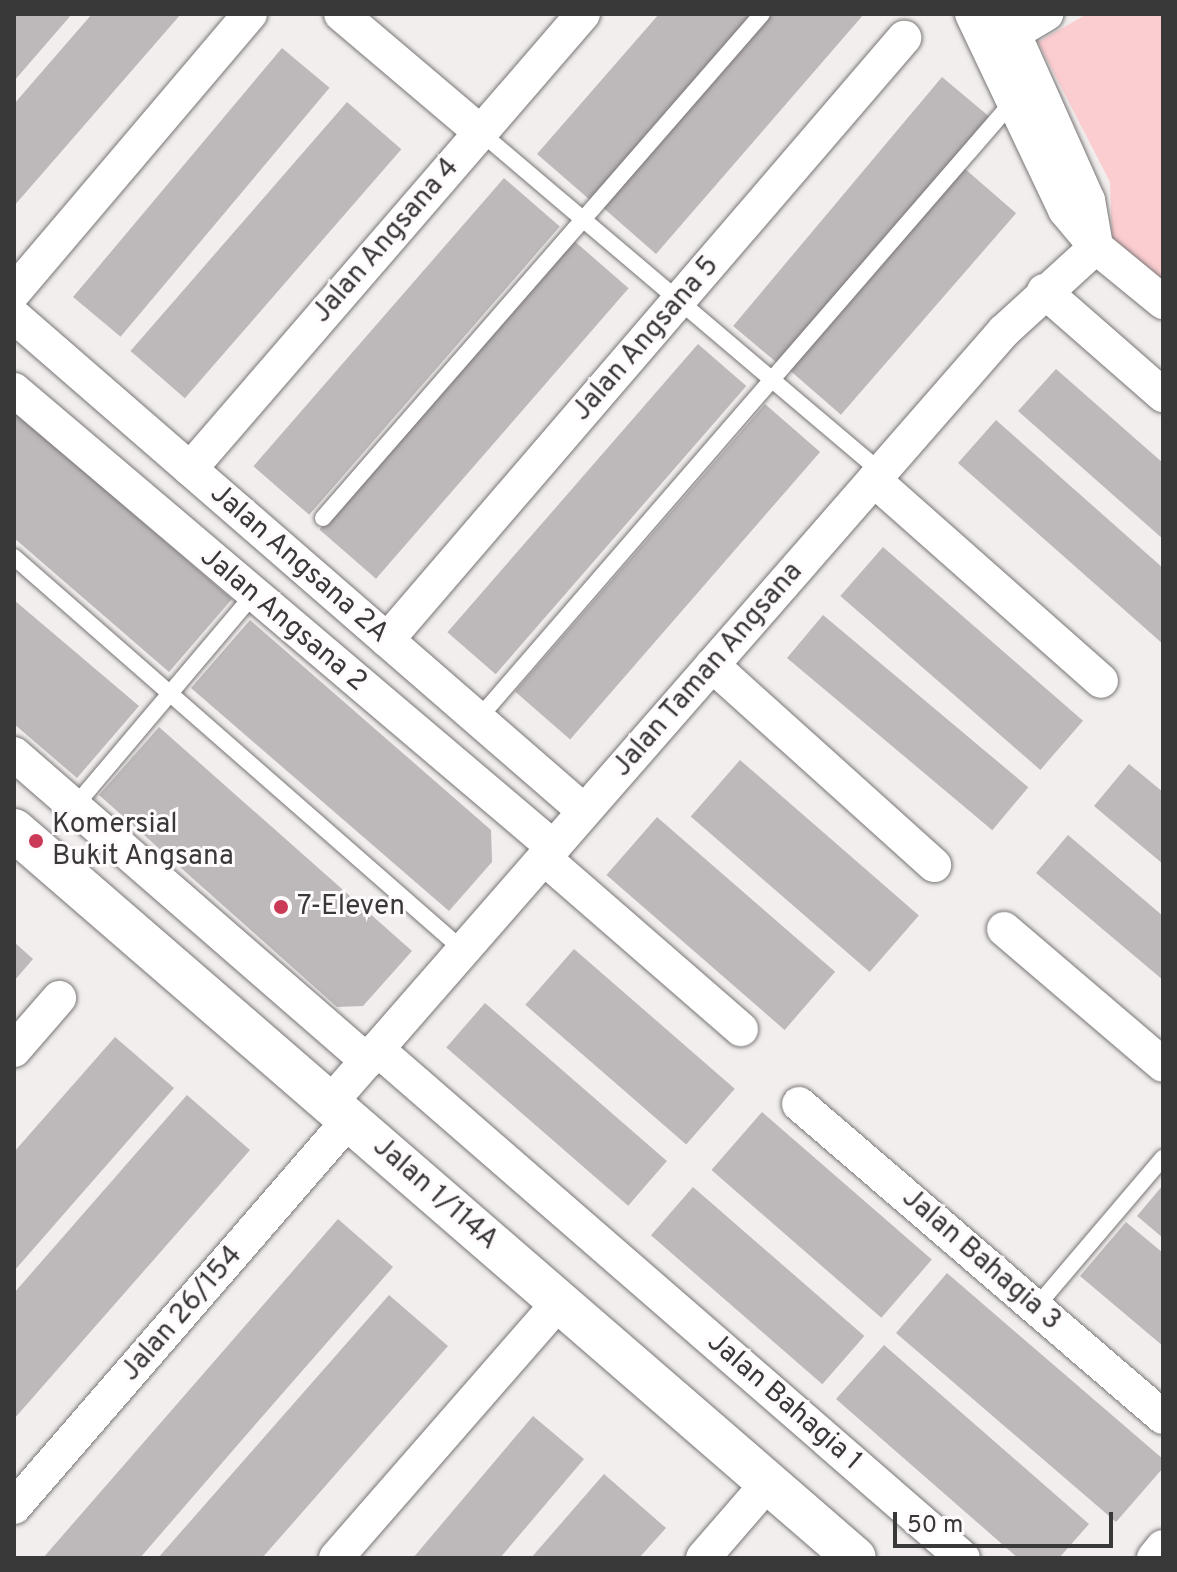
<!DOCTYPE html>
<html>
<head>
<meta charset="utf-8">
<style>
	body { margin:0 }
	#map { position:relative; width:1177px; height:1572px; overflow:hidden; background:#f2eeee; font-family:Overpass,sans-serif }
	div>[style] { position:absolute }
	.green>* { inset:0; background:#fbcdd0 }
	.building>* { inset:0; background:#bdb8b9; transform-origin:0 0 }
	.roads { filter:drop-shadow(0 0 2px #797575) drop-shadow(0 0 2px #797575) }
	.service>* { height:16px; margin:-8px; padding:0 8px; transform-origin:8px; border-radius:8px; background:#fff }
	.minor>* { height:34px; margin:-17px; padding:0 17px; transform-origin:17px; border-radius:17px; background:#fff }
	.tertiary>* { height:42px; margin:-21px; padding:0 21px; transform-origin:21px; border-radius:21px; background:#fff }
	.dots>* { width:22px; height:22px; translate:-50% -50%; box-sizing:border-box; border:4px solid #fffbfc; border-radius:50% }
	span { translate:-50% -50%; white-space:nowrap; text-align:center; line-height:1.15; -webkit-text-stroke:6px #fffbfc; paint-order:stroke }
	.street-label { font-size:28px; color:#3a3939 }
	.poi-label { font-size:28px; color:#3a3939 }
	.left { translate:0 -50%; text-align:left }
	.frame { position:absolute; inset:0; border:16px solid #3a3939; pointer-events:none }
	.scale { position:absolute; left:893px; top:1512px; width:220px; height:36px; box-sizing:border-box; border:4px solid #3a3939; border-top:0; padding-left:10px; font-size:24px; line-height:28px; white-space:nowrap; color:#3a3939; -webkit-text-stroke:6px #fffbfc; paint-order:stroke }
</style>
</head>
<body>
<div id="map">
	<div class="green">
		<div style="clip-path:polygon(1087px 14px,1163px 14px,1163px 286px,1112px 243px,1110px 182px,1038px 42px)"></div>
	</div>
	<div class="building">
		<div style="clip-path:polygon(14px 14px,72px 14px,14px 81px)"></div>
		<div style="clip-path:polygon(92px 14px,181px 14px,14px 206px,14px 104px)"></div>
		<div style="clip-path:polygon(659px 14px,752px 14px,590px 200px,537px 154px)"></div>
		<div style="clip-path:polygon(766px 14px,864px 14px,656px 254px,600px 205px)"></div>
		<div style="left:282px;top:48px;width:62px;height:325px;rotate:40deg"></div>
		<div style="left:942px;top:77px;width:65px;height:325px;rotate:40deg"></div>
		<div style="left:347px;top:102px;width:72px;height:330px;rotate:41deg"></div>
		<div style="left:964px;top:168px;width:69px;height:267px;rotate:41deg"></div>
		<div style="left:504px;top:178px;width:74px;height:382px;rotate:41deg"></div>
		<div style="left:572px;top:239px;width:75px;height:385px;rotate:41deg"></div>
		<div style="left:698px;top:344px;width:64px;height:382px;rotate:41deg"></div>
		<div style="clip-path:polygon(1056px 369px,1163px 463px,1163px 539px,1018px 411px)"></div>
		<div style="left:765px;top:404px;width:73px;height:381px;rotate:41deg"></div>
		<div style="clip-path:polygon(14px 411px,232px 599px,169px 672px,14px 538px)"></div>
		<div style="clip-path:polygon(996px 420px,1163px 568px,1163px 644px,958px 463px)"></div>
		<div style="left:883px;top:547px;width:265px;height:65px;rotate:41deg"></div>
		<div style="clip-path:polygon(14px 600px,139px 706px,77px 778px,14px 724px)"></div>
		<div style="left:823px;top:615px;width:268px;height:56px;rotate:40deg"></div>
		<div style="clip-path:polygon(250px 620px,491px 830px,492px 862px,449px 911px,191px 688px)"></div>
		<div style="clip-path:polygon(159px 727px,412px 951px,363px 1006px,337px 1007px,99px 795px)"></div>
		<div style="left:740px;top:760px;width:237px;height:75px;rotate:41deg"></div>
		<div style="clip-path:polygon(1129px 764px,1163px 792px,1163px 864px,1094px 806px)"></div>
		<div style="left:657px;top:817px;width:236px;height:77px;rotate:41deg"></div>
		<div style="clip-path:polygon(1068px 835px,1163px 916px,1163px 980px,1036px 873px)"></div>
		<div style="clip-path:polygon(14px 942px,33px 959px,14px 981px)"></div>
		<div style="left:574px;top:949px;width:213px;height:74px;rotate:41deg"></div>
		<div style="left:485px;top:1003px;width:241px;height:59px;rotate:41deg"></div>
		<div style="clip-path:polygon(115px 1037px,174px 1088px,14px 1271px,14px 1152px)"></div>
		<div style="clip-path:polygon(187px 1095px,250px 1150px,14px 1419px,14px 1293px)"></div>
		<div style="left:762px;top:1112px;width:225px;height:77px;rotate:41deg"></div>
		<div style="clip-path:polygon(1163px 1185px,1163px 1238px,1137px 1216px)"></div>
		<div style="left:693px;top:1187px;width:227px;height:64px;rotate:41deg"></div>
		<div style="clip-path:polygon(338px 1219px,393px 1267px,241px 1441px,140px 1558px,43px 1558px)"></div>
		<div style="clip-path:polygon(1126px 1222px,1163px 1253px,1163px 1346px,1080px 1276px)"></div>
		<div style="clip-path:polygon(947px 1273px,1163px 1459px,1163px 1468px,1116px 1522px,896px 1333px)"></div>
		<div style="clip-path:polygon(389px 1295px,448px 1346px,292px 1524px,262px 1558px,158px 1558px)"></div>
		<div style="clip-path:polygon(884px 1345px,1089px 1524px,1059px 1558px,1018px 1558px,836px 1399px)"></div>
		<div style="clip-path:polygon(533px 1416px,584px 1459px,500px 1558px,413px 1558px)"></div>
		<div style="clip-path:polygon(604px 1474px,666px 1528px,639px 1558px,531px 1558px)"></div>
	</div>
	<div class="roads">
		<div class="service">
			<div style="left:479px;top:131px;width:527px;rotate:40.31deg"></div>
			<div style="left:323px;top:518px;width:668px;rotate:-48.94deg"></div>
			<div style="left:14px;top:557px;width:597px;rotate:41.19deg"></div>
			<div style="left:478px;top:719px;width:819px;rotate:-49.11deg"></div>
			<div style="left:74px;top:807px;width:277px;rotate:-49.8deg"></div>
			<div style="left:1036px;top:1307px;width:196px;rotate:-49.6deg"></div>
		</div>
		<div class="minor">
			<div style="left:341px;top:14px;width:181px;rotate:40.3deg"></div>
			<div style="left:972px;top:14px;width:217px;rotate:64.6deg"></div>
			<div style="left:1065px;top:210px;width:48px;rotate:50deg"></div>
			<div style="left:1096px;top:247px;width:87px;rotate:39.4deg"></div>
			<div style="left:1005px;top:14px;width:204px;rotate:66deg"></div>
			<div style="left:1088px;top:200px;width:47px;rotate:80.1deg"></div>
			<div style="left:994px;top:45px;width:61px;rotate:-30.8deg"></div>
			<div style="left:1044px;top:291px;width:158px;rotate:41.2deg"></div>
			<div style="left:14px;top:292px;width:365px;rotate:-49.7deg"></div>
			<div style="left:14px;top:316px;width:755px;rotate:40.97deg"></div>
			<div style="left:14px;top:390px;width:707px;rotate:40.29deg"></div>
			<div style="left:190px;top:469px;width:601px;rotate:-49.18deg"></div>
			<div style="left:874px;top:480px;width:303px;rotate:41.5deg"></div>
			<div style="left:387px;top:640px;width:794px;rotate:-49.34deg"></div>
			<div style="left:712px;top:665px;width:299px;rotate:42deg"></div>
			<div style="left:14px;top:754px;width:468px;rotate:41deg"></div>
			<div style="left:544px;top:858px;width:261px;rotate:41deg"></div>
			<div style="left:1004px;top:929px;width:209px;rotate:40.5deg"></div>
			<div style="left:377px;top:1049px;width:776px;rotate:40.98deg"></div>
			<div style="left:14px;top:1050px;width:69px;rotate:-49.1deg"></div>
			<div style="left:330px;top:1103px;width:1025px;rotate:-48.88deg"></div>
			<div style="left:1004px;top:331px;width:125px;rotate:-42.4deg"></div>
			<div style="left:799px;top:1104px;width:480px;rotate:40.7deg"></div>
			<div style="left:14px;top:1507px;width:512px;rotate:-49.12deg"></div>
			<div style="left:336px;top:1558px;width:340px;rotate:-48.9deg"></div>
			<div style="left:703px;top:1558px;width:99px;rotate:-49.1deg"></div>
			<div style="left:1154px;top:1558px;width:14px;rotate:-51deg"></div>
		</div>
		<div class="tertiary">
			<div style="left:14px;top:830px;width:1112px;rotate:40.88deg"></div>
		</div>
	</div>
	<div class="dots">
		<div style="left:36px;top:841px;background:#ca3a56"></div>
		<div style="left:281px;top:907px;background:#ca3a56"></div>
	</div>
	<div class="street-label">
		<span style="left:386px;top:241px;rotate:-49deg">Jalan Angsana 4</span>
		<span style="left:646px;top:339px;rotate:-49deg">Jalan Angsana 5</span>
		<span style="left:299px;top:564px;rotate:41deg">Jalan Angsana 2A</span>
		<span style="left:283px;top:620px;rotate:40deg">Jalan Angsana 2</span>
		<span style="left:708px;top:670px;rotate:-49deg">Jalan Taman Angsana</span>
		<span style="left:435px;top:1194px;rotate:41deg">Jalan 1/114A</span>
		<span style="left:981px;top:1260px;rotate:41deg">Jalan Bahagia 3</span>
		<span style="left:182px;top:1314px;rotate:-49deg">Jalan 26/154</span>
		<span style="left:784px;top:1402px;rotate:41deg">Jalan Bahagia 1</span>
	</div>
	<div class="poi-label">
		<span class="left" style="left:52px;top:841px">Komersial<br>Bukit Angsana</span>
		<span class="left" style="left:297px;top:907px">7-Eleven</span>
	</div>
	<div class="frame"></div>
	<div class="scale">50 m</div>
</div>
</body>
</html>
